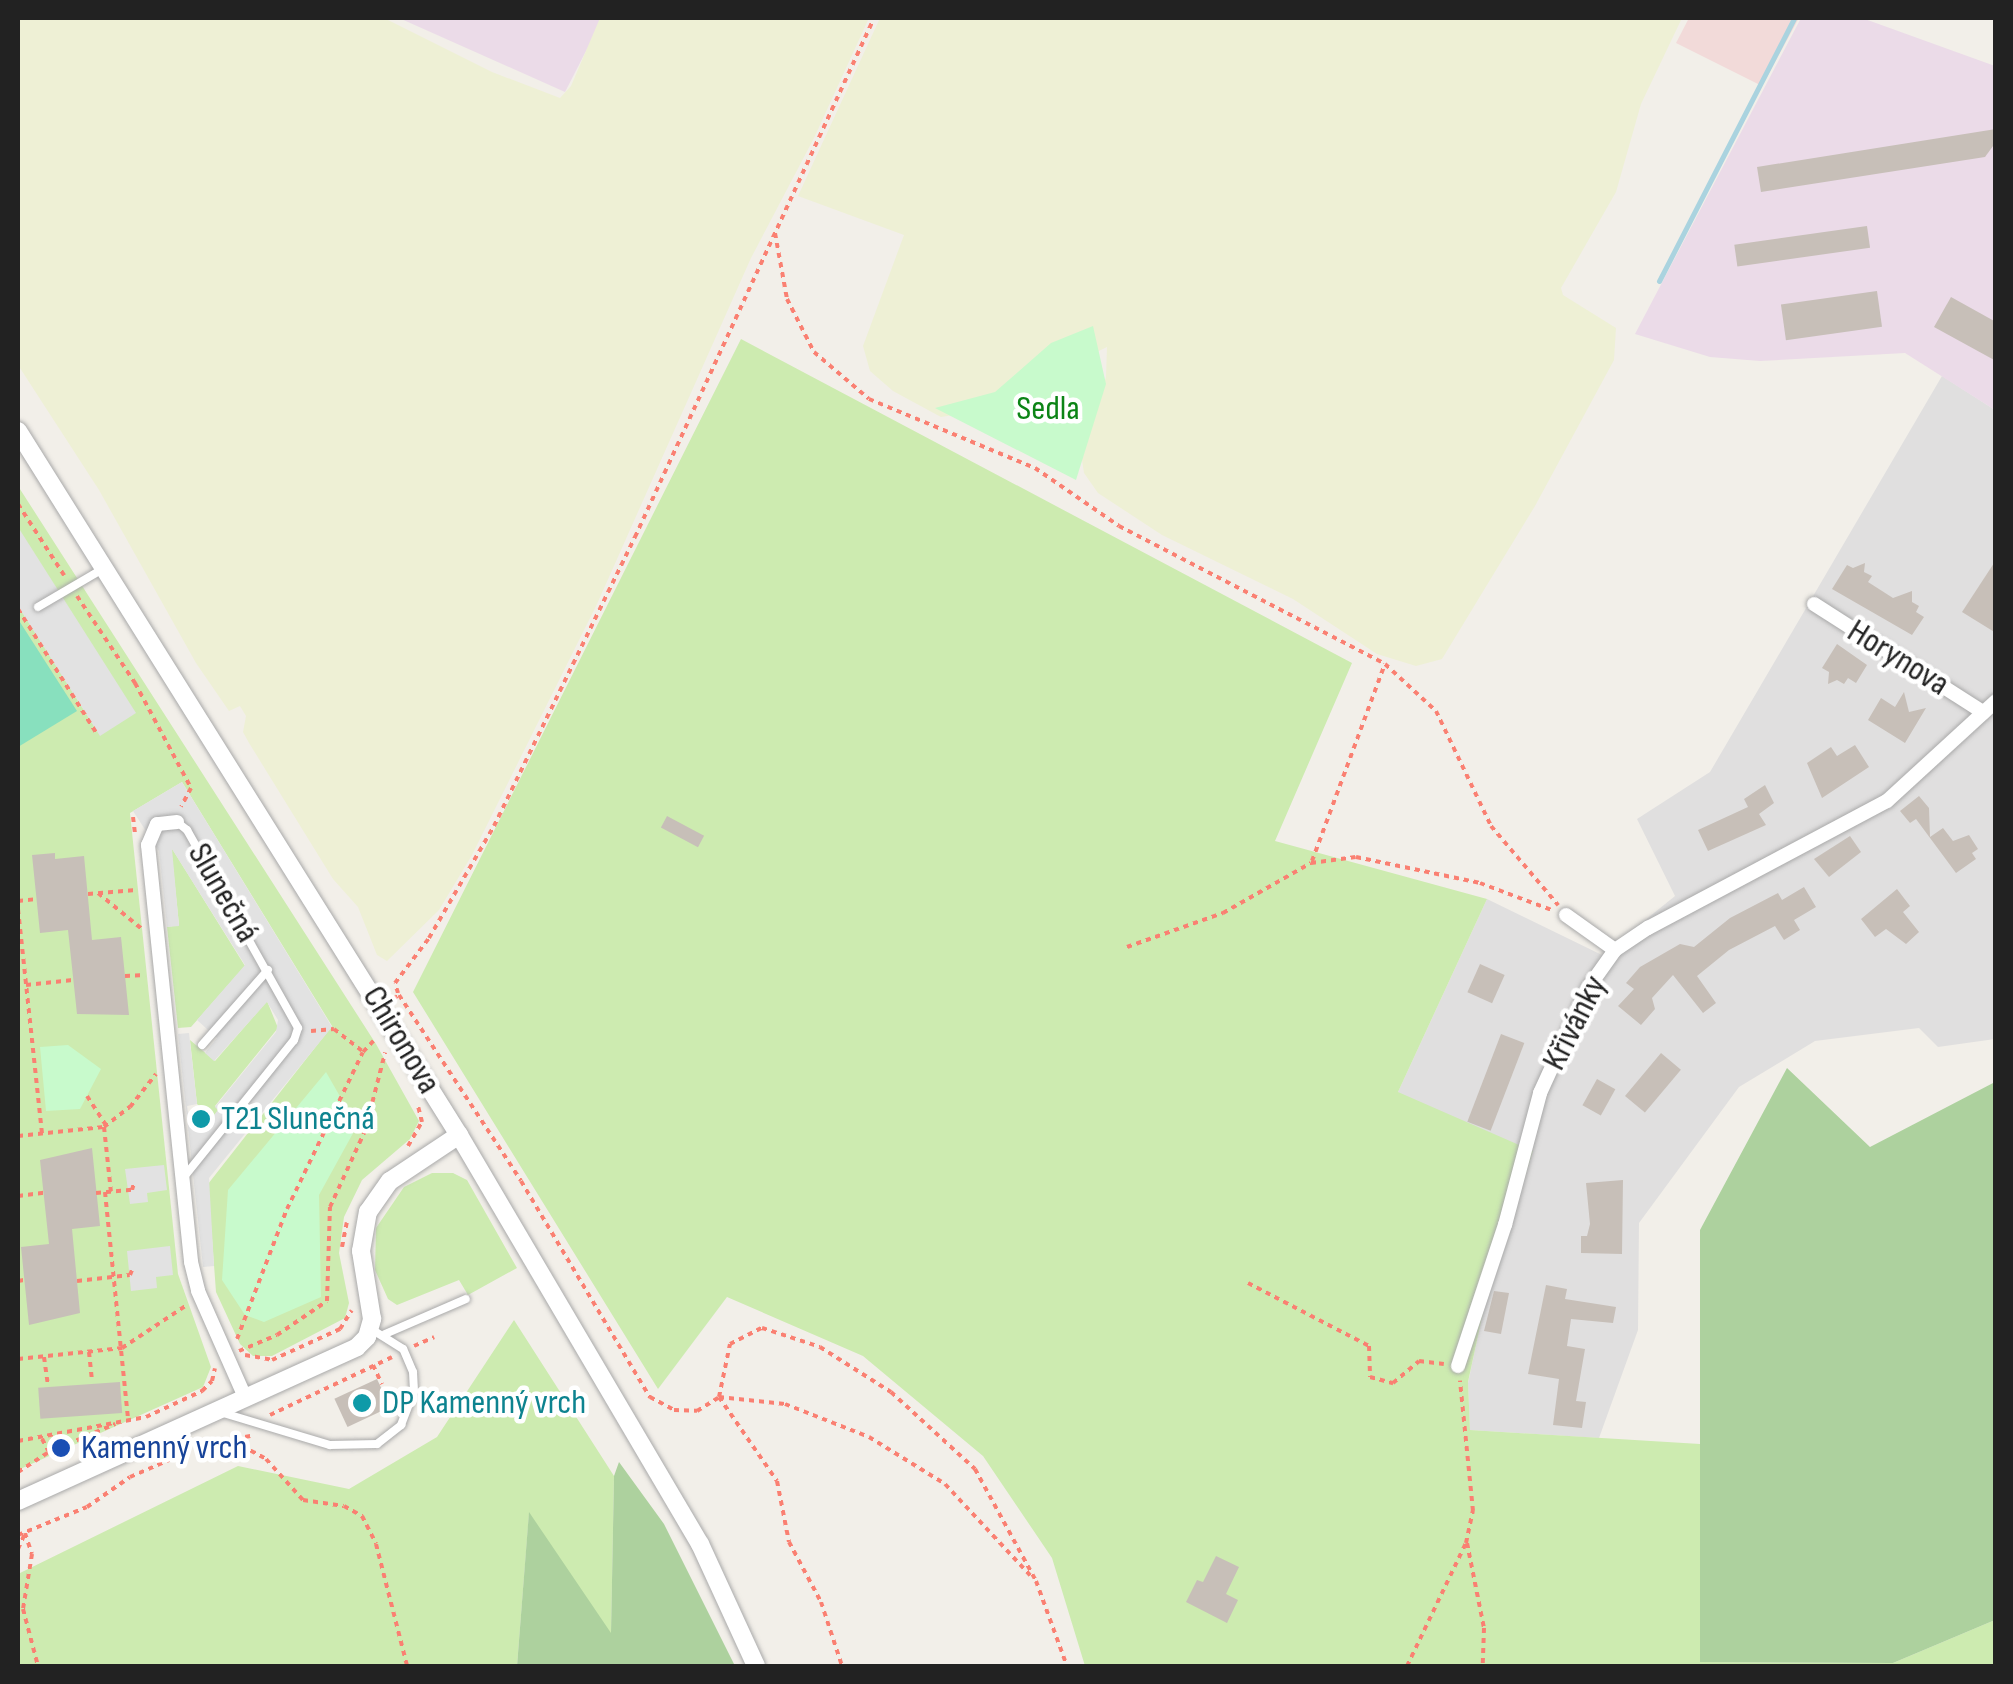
<!DOCTYPE html>
<html>
<head>
<meta charset="utf-8">
<style>
	body { margin:0 }
	#map { position:relative; width:2013px; height:1684px; overflow:hidden; background:#f2efe9; font-family:"Sofia Sans Condensed",sans-serif }
	div>[style] { position:absolute }
	.residential>* { inset:0; background:#e0dfdf }
	.commercial>* { inset:0; background:#f2dad9 }
	.industrial>* { inset:0; background:#ebdbe8 }
	.farmland>* { inset:0; background:#eef0d5 }
	.grass>* { inset:0; background:#cdebb0 }
	.forest>* { inset:0; background:#add19e }
	.park>* { inset:0; background:#c8facc }
	.pitch>* { inset:0; background:#88e0be }
	.parking>* { inset:0; background:#e2e2e2 }
	.stream>* { height:5px; margin:-2.5px; padding:0 2.5px; transform-origin:2.5px; border-radius:2.5px; background:#aad3df }
	.building>* { inset:0; background:#c7bfb8; transform-origin:0 0 }
	.path>* { height:4px; margin-top:-2px; transform-origin:0; background:repeating-linear-gradient(90deg,#fa8072 0 5px,transparent 0 10px) }
	.roads { filter:drop-shadow(0 0 2px #a9a9a9) drop-shadow(0 0 2px #a9a9a9) }
	.service>* { height:8px; margin:-4px; padding:0 4px; transform-origin:4px; border-radius:4px; background:#fff }
	.minor>* { height:14px; margin:-7px; padding:0 7px; transform-origin:7px; border-radius:7px; background:#fff }
	.tertiary>* { height:18px; margin:-9px; padding:0 9px; transform-origin:9px; border-radius:9px; background:#fff }
	.dots>* { width:28px; height:28px; translate:-50% -50%; box-sizing:border-box; border:5px solid #fff; border-radius:50% }
	span { translate:-50% -50%; white-space:nowrap; text-align:center; line-height:1.15; -webkit-text-stroke:9px #fff; paint-order:stroke }
	.park-label { font-size:35px; color:#0c8416 }
	.street-label { font-size:35px; color:#222 }
	.culture-label { font-size:35px; color:#0d838f }
	.left { translate:0 -50%; text-align:left }
	.transit-label { font-size:35px; color:#164399 }
	.frame { position:absolute; inset:0; border:20px solid #222; pointer-events:none }
</style>
</head>
<body>
<div id="map">
	<div class="residential">
		<div style="clip-path:polygon(1942px 376px,1995px 410px,1995px 1039px,1938px 1047px,1919px 1028px,1815px 1041px,1739px 1087px,1639px 1223px,1638px 1330px,1599px 1438px,1470px 1430px,1468px 1383px,1486px 1299px,1398px 1092px,1487px 899px,1602px 955px,1675px 896px,1637px 819px,1710px 772px)"></div>
	</div>
	<div class="commercial">
		<div style="clip-path:polygon(1689px 18px,1799px 18px,1762px 86px,1676px 43px)"></div>
	</div>
	<div class="industrial">
		<div style="clip-path:polygon(399px 18px,603px 18px,565px 92px)"></div>
		<div style="clip-path:polygon(1801px 18px,1862px 18px,1995px 66px,1995px 410px,1905px 353px,1760px 361px,1710px 357px,1635px 334px)"></div>
	</div>
	<div class="farmland">
		<div style="clip-path:polygon(18px 18px,384px 18px,492px 72px,560px 98px,571px 86px,600px 18px,869px 18px,814px 138px,751px 258px,597px 604px,472px 855px,439px 910px,387px 961px,377px 955px,358px 907px,333px 879px,249px 743px,243px 732px,246px 716px,240px 706px,229px 711px,196px 663px,99px 490px,18px 365px)"></div>
		<div style="clip-path:polygon(880px 18px,1682px 18px,1641px 104px,1616px 192px,1561px 288px,1563px 295px,1616px 328px,1614px 360px,1535px 506px,1442px 659px,1416px 666px,1377px 654px,1293px 599px,1162px 535px,1098px 493px,1084px 473px,1081px 453px,1106px 377px,1107px 347px,973px 412px,941px 417px,893px 391px,870px 371px,863px 346px,904px 235px,798px 196px)"></div>
	</div>
	<div class="grass">
		<div style="clip-path:polygon(741px 339px,1352px 663px,1275px 841px,1487px 899px,1398px 1092px,1533px 1151px,1486px 1299px,1468px 1382px,1470px 1430px,1700px 1444px,1700px 1662px,1893px 1663px,1995px 1620px,1995px 1666px,1085px 1666px,1052px 1558px,983px 1456px,863px 1356px,727px 1297px,658px 1389px,413px 992px)"></div>
		<div style="clip-path:polygon(18px 486px,376px 1044px,419px 1121px,410px 1139px,362px 1180px,344px 1217px,339px 1253px,349px 1303px,345px 1318px,272px 1356px,253px 1356px,240px 1344px,216px 1292px,208px 1184px,332px 1026px,182px 782px,130px 813px,178px 1274px,211px 1367px,203px 1387px,18px 1470px)"></div>
		<div style="clip-path:polygon(171px 847px,245px 966px,191px 1027px,178px 1028px,167px 927px,179px 925px)"></div>
		<div style="clip-path:polygon(267px 1001px,278px 1028px,215px 1106px,219px 1110px,212px 1118px,197px 1104px,190px 1040px,215px 1061px)"></div>
		<div style="clip-path:polygon(432px 1173px,453px 1173px,467px 1180px,517px 1268px,468px 1295px,459px 1280px,397px 1305px,388px 1299px,375px 1270px,376px 1228px,404px 1187px)"></div>
		<div style="clip-path:polygon(514px 1320px,614px 1476px,611px 1635px,529px 1514px,517px 1666px,18px 1666px,18px 1574px,238px 1466px,349px 1489px,437px 1437px)"></div>
	</div>
	<div class="forest">
		<div style="clip-path:polygon(1787px 1068px,1870px 1147px,1995px 1082px,1995px 1620px,1893px 1663px,1700px 1662px,1700px 1230px)"></div>
		<div style="clip-path:polygon(619px 1462px,664px 1524px,735px 1666px,517px 1666px,529px 1512px,611px 1633px,614px 1476px)"></div>
	</div>
	<div class="park">
		<div style="clip-path:polygon(1093px 326px,1106px 384px,1076px 480px,935px 408px,995px 392px,1051px 343px)"></div>
		<div style="clip-path:polygon(68px 1045px,101px 1069px,80px 1109px,46px 1111px,40px 1047px)"></div>
		<div style="clip-path:polygon(326px 1072px,357px 1126px,319px 1195px,321px 1297px,264px 1322px,245px 1315px,222px 1280px,228px 1190px)"></div>
	</div>
	<div class="pitch">
		<div style="clip-path:polygon(18px 619px,77px 711px,18px 747px)"></div>
	</div>
	<div class="parking">
		<div style="clip-path:polygon(18px 527px,136px 713px,100px 736px,18px 606px)"></div>
		<div style="clip-path:polygon(182px 782px,332px 1027px,209px 1178px,214px 1266px,203px 1267px,178px 1034px,189px 1033px,197px 1104px,187px 1106px,189px 1119px,203px 1129px,218px 1110px,215px 1107px,276px 1032px,278px 1020px,267px 1002px,214px 1061px,205px 1053px,217px 1038px,197px 1020px,245px 965px,172px 849px,179px 926px,167px 927px,159px 851px,133px 811px)"></div>
		<div style="clip-path:polygon(164px 1165px,167px 1190px,147px 1193px,148px 1202px,130px 1204px,125px 1169px)"></div>
		<div style="clip-path:polygon(170px 1246px,173px 1275px,156px 1277px,157px 1288px,131px 1291px,127px 1251px)"></div>
	</div>
	<div class="stream">
		<div style="left:1659px;top:281px;width:296px;rotate:-62.8deg"></div>
	</div>
	<div class="building">
		<div style="clip-path:polygon(1996px 129px,1996px 142px,1985px 157px,1761px 192px,1757px 167px)"></div>
		<div style="left:1867px;top:226px;width:22px;height:134px;rotate:82deg"></div>
		<div style="left:1877px;top:291px;width:36px;height:97px;rotate:82deg"></div>
		<div style="clip-path:polygon(1951px 297px,1996px 322px,1996px 361px,1934px 327px)"></div>
		<div style="clip-path:polygon(1996px 560px,1996px 633px,1962px 612px)"></div>
		<div style="clip-path:polygon(1865px 563px,1864px 572px,1872px 576px,1868px 582px,1893px 598px,1912px 591px,1912px 602px,1919px 606px,1916px 612px,1924px 617px,1912px 635px,1832px 589px,1847px 565px,1853px 568px)"></div>
		<div style="clip-path:polygon(1837px 644px,1867px 665px,1856px 683px,1848px 678px,1844px 684px,1837px 680px,1828px 684px,1829px 672px,1822px 668px)"></div>
		<div style="clip-path:polygon(1904px 692px,1909px 712px,1926px 708px,1905px 743px,1868px 720px,1881px 698px,1895px 707px)"></div>
		<div style="clip-path:polygon(1855px 745px,1869px 767px,1822px 798px,1807px 763px,1831px 747px,1837px 756px)"></div>
		<div style="clip-path:polygon(1765px 785px,1774px 803px,1759px 814px,1766px 825px,1708px 851px,1698px 830px,1748px 807px,1744px 799px)"></div>
		<div style="clip-path:polygon(1919px 796px,1929px 808px,1930px 837px,1943px 828px,1953px 841px,1969px 835px,1978px 849px,1972px 853px,1976px 859px,1956px 873px,1916px 819px,1910px 823px,1900px 811px)"></div>
		<div style="left:667px;top:816px;width:42px;height:13px;rotate:28deg"></div>
		<div style="clip-path:polygon(1850px 836px,1861px 852px,1829px 877px,1814px 859px)"></div>
		<div style="clip-path:polygon(55px 853px,55px 859px,84px 856px,92px 940px,121px 937px,129px 1015px,77px 1014px,68px 930px,40px 933px,32px 855px)"></div>
		<div style="clip-path:polygon(1804px 887px,1816px 907px,1794px 920px,1800px 930px,1784px 940px,1775px 926px,1729px 950px,1697px 976px,1716px 1003px,1703px 1013px,1673px 975px,1652px 998px,1655px 1009px,1641px 1025px,1618px 1006px,1634px 989px,1626px 983px,1640px 967px,1680px 944px,1694px 947px,1730px 918px,1778px 893px,1782px 900px)"></div>
		<div style="clip-path:polygon(1897px 889px,1910px 906px,1903px 912px,1919px 932px,1906px 944px,1886px 929px,1875px 937px,1861px 919px)"></div>
		<div style="left:1480px;top:964px;width:27px;height:31px;rotate:24deg"></div>
		<div style="left:1501px;top:1034px;width:25px;height:94px;rotate:21deg"></div>
		<div style="left:1661px;top:1053px;width:26px;height:56px;rotate:40deg"></div>
		<div style="left:1597px;top:1079px;width:21px;height:30px;rotate:29deg"></div>
		<div style="clip-path:polygon(92px 1148px,100px 1226px,72px 1229px,80px 1313px,29px 1325px,21px 1247px,49px 1244px,40px 1160px)"></div>
		<div style="clip-path:polygon(1623px 1180px,1622px 1254px,1581px 1253px,1581px 1236px,1587px 1236px,1590px 1224px,1586px 1183px)"></div>
		<div style="clip-path:polygon(1546px 1285px,1567px 1289px,1565px 1299px,1616px 1307px,1613px 1323px,1571px 1319px,1567px 1346px,1585px 1349px,1576px 1401px,1586px 1402px,1582px 1428px,1553px 1425px,1559px 1379px,1528px 1374px)"></div>
		<div style="clip-path:polygon(1494px 1291px,1509px 1293px,1501px 1334px,1484px 1331px)"></div>
		<div style="left:377px;top:1379px;width:31px;height:47px;rotate:65deg"></div>
		<div style="left:120px;top:1382px;width:31px;height:82px;rotate:86deg"></div>
		<div style="clip-path:polygon(1216px 1556px,1239px 1567px,1226px 1594px,1238px 1600px,1227px 1623px,1186px 1602px,1197px 1580px,1203px 1582px)"></div>
	</div>
	<div class="path">
		<div style="left:775px;top:233px;width:67px;rotate:79.7deg"></div>
		<div style="left:787px;top:299px;width:59px;rotate:63deg"></div>
		<div style="left:814px;top:352px;width:72px;rotate:40.5deg"></div>
		<div style="left:869px;top:399px;width:180px;rotate:22.6deg"></div>
		<div style="left:1035px;top:468px;width:102px;rotate:34.6deg"></div>
		<div style="left:1119px;top:526px;width:300px;rotate:27.4deg"></div>
		<div style="left:1385px;top:664px;width:69px;rotate:42.7deg"></div>
		<div style="left:1436px;top:711px;width:127px;rotate:64.4deg"></div>
		<div style="left:1491px;top:826px;width:104px;rotate:49.7deg"></div>
		<div style="left:18px;top:504px;width:85px;rotate:57.1deg"></div>
		<div style="left:77px;top:596px;width:105px;rotate:56.3deg"></div>
		<div style="left:135px;top:683px;width:119px;rotate:61.9deg"></div>
		<div style="left:191px;top:788px;width:21px;rotate:118deg"></div>
		<div style="left:18px;top:609px;width:148px;rotate:57.7deg"></div>
		<div style="left:133px;top:817px;width:16px;rotate:83deg"></div>
		<div style="left:1312px;top:861px;width:210px;rotate:-69.7deg"></div>
		<div style="left:98px;top:893px;width:57px;rotate:39.3deg"></div>
		<div style="left:88px;top:894px;width:48px;rotate:-4.8deg"></div>
		<div style="left:18px;top:901px;width:18px;rotate:-6deg"></div>
		<div style="left:18px;top:909px;width:226px;rotate:83.9deg"></div>
		<div style="left:1127px;top:947px;width:102px;rotate:-19.5deg"></div>
		<div style="left:1223px;top:913px;width:101px;rotate:-29.6deg"></div>
		<div style="left:1311px;top:863px;width:45px;rotate:-7.6deg"></div>
		<div style="left:1356px;top:857px;width:127px;rotate:11.8deg"></div>
		<div style="left:1480px;top:883px;width:77px;rotate:20.6deg"></div>
		<div style="left:125px;top:976px;width:20px;rotate:-3deg"></div>
		<div style="left:26px;top:985px;width:47px;rotate:-6.1deg"></div>
		<div style="left:398px;top:993px;width:10px;rotate:-107deg"></div>
		<div style="left:395px;top:983px;width:56px;rotate:-52.9deg"></div>
		<div style="left:429px;top:938px;width:129px;rotate:-59.9deg"></div>
		<div style="left:494px;top:826px;width:322px;rotate:-64deg"></div>
		<div style="left:635px;top:537px;width:571px;rotate:-65.27deg"></div>
		<div style="left:393px;top:999px;width:7px;rotate:-34deg"></div>
		<div style="left:399px;top:995px;width:222px;rotate:56.7deg"></div>
		<div style="left:521px;top:1181px;width:252px;rotate:59.2deg"></div>
		<div style="left:650px;top:1397px;width:27px;rotate:28deg"></div>
		<div style="left:674px;top:1410px;width:23px;rotate:2deg"></div>
		<div style="left:697px;top:1411px;width:26px;rotate:-32deg"></div>
		<div style="left:719px;top:1397px;width:54px;rotate:-78.3deg"></div>
		<div style="left:730px;top:1344px;width:36px;rotate:-27deg"></div>
		<div style="left:762px;top:1328px;width:61px;rotate:18.1deg"></div>
		<div style="left:820px;top:1347px;width:84px;rotate:32.4deg"></div>
		<div style="left:891px;top:1392px;width:114px;rotate:42.5deg"></div>
		<div style="left:975px;top:1469px;width:128px;rotate:61.4deg"></div>
		<div style="left:1036px;top:1581px;width:90px;rotate:70deg"></div>
		<div style="left:311px;top:1031px;width:23px;rotate:-5deg"></div>
		<div style="left:334px;top:1029px;width:37px;rotate:38deg"></div>
		<div style="left:87px;top:1096px;width:35px;rotate:57deg"></div>
		<div style="left:104px;top:1127px;width:65px;rotate:83.9deg"></div>
		<div style="left:18px;top:1136px;width:86px;rotate:-6deg"></div>
		<div style="left:104px;top:1127px;width:33px;rotate:-38deg"></div>
		<div style="left:130px;top:1107px;width:42px;rotate:-51.8deg"></div>
		<div style="left:408px;top:1146px;width:28px;rotate:-60deg"></div>
		<div style="left:422px;top:1122px;width:16px;rotate:-104deg"></div>
		<div style="left:105px;top:1192px;width:227px;rotate:84.2deg"></div>
		<div style="left:96px;top:1193px;width:36px;rotate:-5deg"></div>
		<div style="left:132px;top:1190px;width:7px;rotate:-74deg"></div>
		<div style="left:18px;top:1196px;width:26px;rotate:-7deg"></div>
		<div style="left:342px;top:1247px;width:25px;rotate:-79deg"></div>
		<div style="left:18px;top:1281px;width:6px;rotate:-9deg"></div>
		<div style="left:77px;top:1281px;width:53px;rotate:-6.5deg"></div>
		<div style="left:130px;top:1275px;width:5px;rotate:-68deg"></div>
		<div style="left:1248px;top:1283px;width:136px;rotate:27.5deg"></div>
		<div style="left:1369px;top:1346px;width:31px;rotate:88deg"></div>
		<div style="left:1370px;top:1377px;width:24px;rotate:15deg"></div>
		<div style="left:1393px;top:1383px;width:34px;rotate:-40deg"></div>
		<div style="left:1419px;top:1361px;width:25px;rotate:7deg"></div>
		<div style="left:237px;top:1339px;width:139px;rotate:-69deg"></div>
		<div style="left:287px;top:1209px;width:174px;rotate:-64.2deg"></div>
		<div style="left:363px;top:1052px;width:19px;rotate:-47deg"></div>
		<div style="left:414px;top:1346px;width:22px;rotate:-24deg"></div>
		<div style="left:239px;top:1351px;width:41px;rotate:-22.8deg"></div>
		<div style="left:277px;top:1335px;width:60px;rotate:-34.2deg"></div>
		<div style="left:327px;top:1301px;width:94px;rotate:-88.2deg"></div>
		<div style="left:330px;top:1207px;width:84px;rotate:-65.3deg"></div>
		<div style="left:365px;top:1131px;width:81px;rotate:-75.6deg"></div>
		<div style="left:89px;top:1352px;width:29px;rotate:84deg"></div>
		<div style="left:245px;top:1355px;width:27px;rotate:10deg"></div>
		<div style="left:272px;top:1360px;width:75px;rotate:-24.5deg"></div>
		<div style="left:340px;top:1329px;width:22px;rotate:-58deg"></div>
		<div style="left:44px;top:1357px;width:28px;rotate:82deg"></div>
		<div style="left:18px;top:1359px;width:105px;rotate:-6deg"></div>
		<div style="left:122px;top:1348px;width:78px;rotate:-33.5deg"></div>
		<div style="left:373px;top:1365px;width:21px;rotate:65deg"></div>
		<div style="left:719px;top:1397px;width:66px;rotate:6.1deg"></div>
		<div style="left:785px;top:1404px;width:90px;rotate:21.4deg"></div>
		<div style="left:869px;top:1437px;width:89px;rotate:31.7deg"></div>
		<div style="left:945px;top:1484px;width:125px;rotate:47deg"></div>
		<div style="left:719px;top:1397px;width:102px;rotate:55.4deg"></div>
		<div style="left:777px;top:1481px;width:62px;rotate:78.9deg"></div>
		<div style="left:789px;top:1542px;width:68px;rotate:61.9deg"></div>
		<div style="left:821px;top:1602px;width:67px;rotate:71.8deg"></div>
		<div style="left:270px;top:1415px;width:135px;rotate:-25.4deg"></div>
		<div style="left:238px;top:1436px;width:11px;rotate:68deg"></div>
		<div style="left:242px;top:1446px;width:27px;rotate:28deg"></div>
		<div style="left:266px;top:1459px;width:55px;rotate:47.9deg"></div>
		<div style="left:303px;top:1500px;width:41px;rotate:8.3deg"></div>
		<div style="left:344px;top:1506px;width:21px;rotate:29deg"></div>
		<div style="left:362px;top:1516px;width:31px;rotate:63deg"></div>
		<div style="left:376px;top:1544px;width:126px;rotate:75.7deg"></div>
		<div style="left:18px;top:1441px;width:130px;rotate:-10.6deg"></div>
		<div style="left:146px;top:1417px;width:62px;rotate:-24.9deg"></div>
		<div style="left:202px;top:1391px;width:14px;rotate:-45deg"></div>
		<div style="left:212px;top:1381px;width:13px;rotate:-77deg"></div>
		<div style="left:49px;top:1452px;width:72px;rotate:-23deg"></div>
		<div style="left:18px;top:1472px;width:37px;rotate:-33deg"></div>
		<div style="left:49px;top:1452px;width:15px;rotate:-118deg"></div>
		<div style="left:25px;top:1533px;width:22px;rotate:72deg"></div>
		<div style="left:32px;top:1554px;width:56px;rotate:99.3deg"></div>
		<div style="left:23px;top:1609px;width:59px;rotate:75.3deg"></div>
		<div style="left:18px;top:1535px;width:74px;rotate:-22.1deg"></div>
		<div style="left:87px;top:1507px;width:52px;rotate:-34.9deg"></div>
		<div style="left:130px;top:1477px;width:83px;rotate:-23.5deg"></div>
		<div style="left:206px;top:1444px;width:45px;rotate:-10.3deg"></div>
		<div style="left:1467px;top:1543px;width:87px;rotate:78.7deg"></div>
		<div style="left:1484px;top:1628px;width:38px;rotate:92deg"></div>
		<div style="left:18px;top:1549px;width:17px;rotate:-66deg"></div>
		<div style="left:1407px;top:1666px;width:136px;rotate:-64.4deg"></div>
		<div style="left:1466px;top:1543px;width:33px;rotate:-78deg"></div>
		<div style="left:1473px;top:1511px;width:131px;rotate:-95.7deg"></div>
	</div>
	<div class="roads">
		<div class="service">
			<div style="left:38px;top:607px;width:73px;rotate:-30.4deg"></div>
			<div style="left:177px;top:822px;width:13px;rotate:39deg"></div>
			<div style="left:187px;top:830px;width:227px;rotate:60.7deg"></div>
			<div style="left:298px;top:1028px;width:13px;rotate:108deg"></div>
			<div style="left:294px;top:1040px;width:177px;rotate:128.8deg"></div>
			<div style="left:202px;top:1045px;width:100px;rotate:-48.7deg"></div>
			<div style="left:385px;top:1334px;width:88px;rotate:-23.4deg"></div>
			<div style="left:220px;top:1412px;width:115px;rotate:16.7deg"></div>
			<div style="left:330px;top:1445px;width:47px;rotate:-1.2deg"></div>
			<div style="left:377px;top:1444px;width:31px;rotate:-38deg"></div>
			<div style="left:401px;top:1425px;width:36px;rotate:-69deg"></div>
			<div style="left:414px;top:1391px;width:19px;rotate:-93deg"></div>
			<div style="left:413px;top:1372px;width:25px;rotate:-113deg"></div>
			<div style="left:403px;top:1349px;width:36px;rotate:-148deg"></div>
		</div>
		<div class="minor">
			<div style="left:1814px;top:604px;width:201px;rotate:32.6deg"></div>
			<div style="left:177px;top:822px;width:20px;rotate:174deg"></div>
			<div style="left:157px;top:824px;width:23px;rotate:113deg"></div>
			<div style="left:148px;top:845px;width:419px;rotate:84.1deg"></div>
			<div style="left:191px;top:1262px;width:30px;rotate:76deg"></div>
			<div style="left:198px;top:1291px;width:116px;rotate:66.1deg"></div>
			<div style="left:1566px;top:915px;width:60px;rotate:35.5deg"></div>
			<div style="left:1458px;top:1366px;width:149px;rotate:-71.6deg"></div>
			<div style="left:1505px;top:1225px;width:137px;rotate:-75.1deg"></div>
			<div style="left:1540px;top:1093px;width:115px;rotate:-65.4deg"></div>
			<div style="left:1588px;top:988px;width:47px;rotate:-54.6deg"></div>
			<div style="left:1615px;top:950px;width:40px;rotate:-34deg"></div>
			<div style="left:1648px;top:928px;width:271px;rotate:-28deg"></div>
			<div style="left:1887px;top:801px;width:148px;rotate:-42.5deg"></div>
		</div>
		<div class="tertiary">
			<div style="left:18px;top:431px;width:831px;rotate:57.94deg"></div>
			<div style="left:459px;top:1135px;width:475px;rotate:59.5deg"></div>
			<div style="left:700px;top:1544px;width:134px;rotate:65.3deg"></div>
			<div style="left:18px;top:1501px;width:372px;rotate:-24.4deg"></div>
			<div style="left:357px;top:1347px;width:14px;rotate:-45deg"></div>
			<div style="left:367px;top:1337px;width:19px;rotate:-74deg"></div>
			<div style="left:372px;top:1319px;width:69px;rotate:-99.2deg"></div>
			<div style="left:361px;top:1251px;width:40px;rotate:-80deg"></div>
			<div style="left:368px;top:1212px;width:38px;rotate:-55deg"></div>
			<div style="left:390px;top:1181px;width:83px;rotate:-33.7deg"></div>
		</div>
	</div>
	<div class="dots">
		<div style="left:201px;top:1119px;background:#0f9aa8"></div>
		<div style="left:362px;top:1403px;background:#0f9aa8"></div>
		<div style="left:61px;top:1448px;background:#1a4fb4"></div>
	</div>
	<div class="park-label">
		<span style="left:1048px;top:409px">Sedla</span>
	</div>
	<div class="street-label">
		<span style="left:1898px;top:658px;rotate:32deg">Horynova</span>
		<span style="left:223px;top:893px;rotate:60deg">Slunečná</span>
		<span style="left:1575px;top:1023px;rotate:-63deg">Křivánky</span>
		<span style="left:401px;top:1040px;rotate:59deg">Chironova</span>
	</div>
	<div class="culture-label">
		<span class="left" style="left:221px;top:1119px">T21 Slunečná</span>
		<span class="left" style="left:382px;top:1403px">DP Kamenný vrch</span>
	</div>
	<div class="transit-label">
		<span class="left" style="left:81px;top:1448px">Kamenný vrch</span>
	</div>
	<div class="frame"></div>
</div>
</body>
</html>
